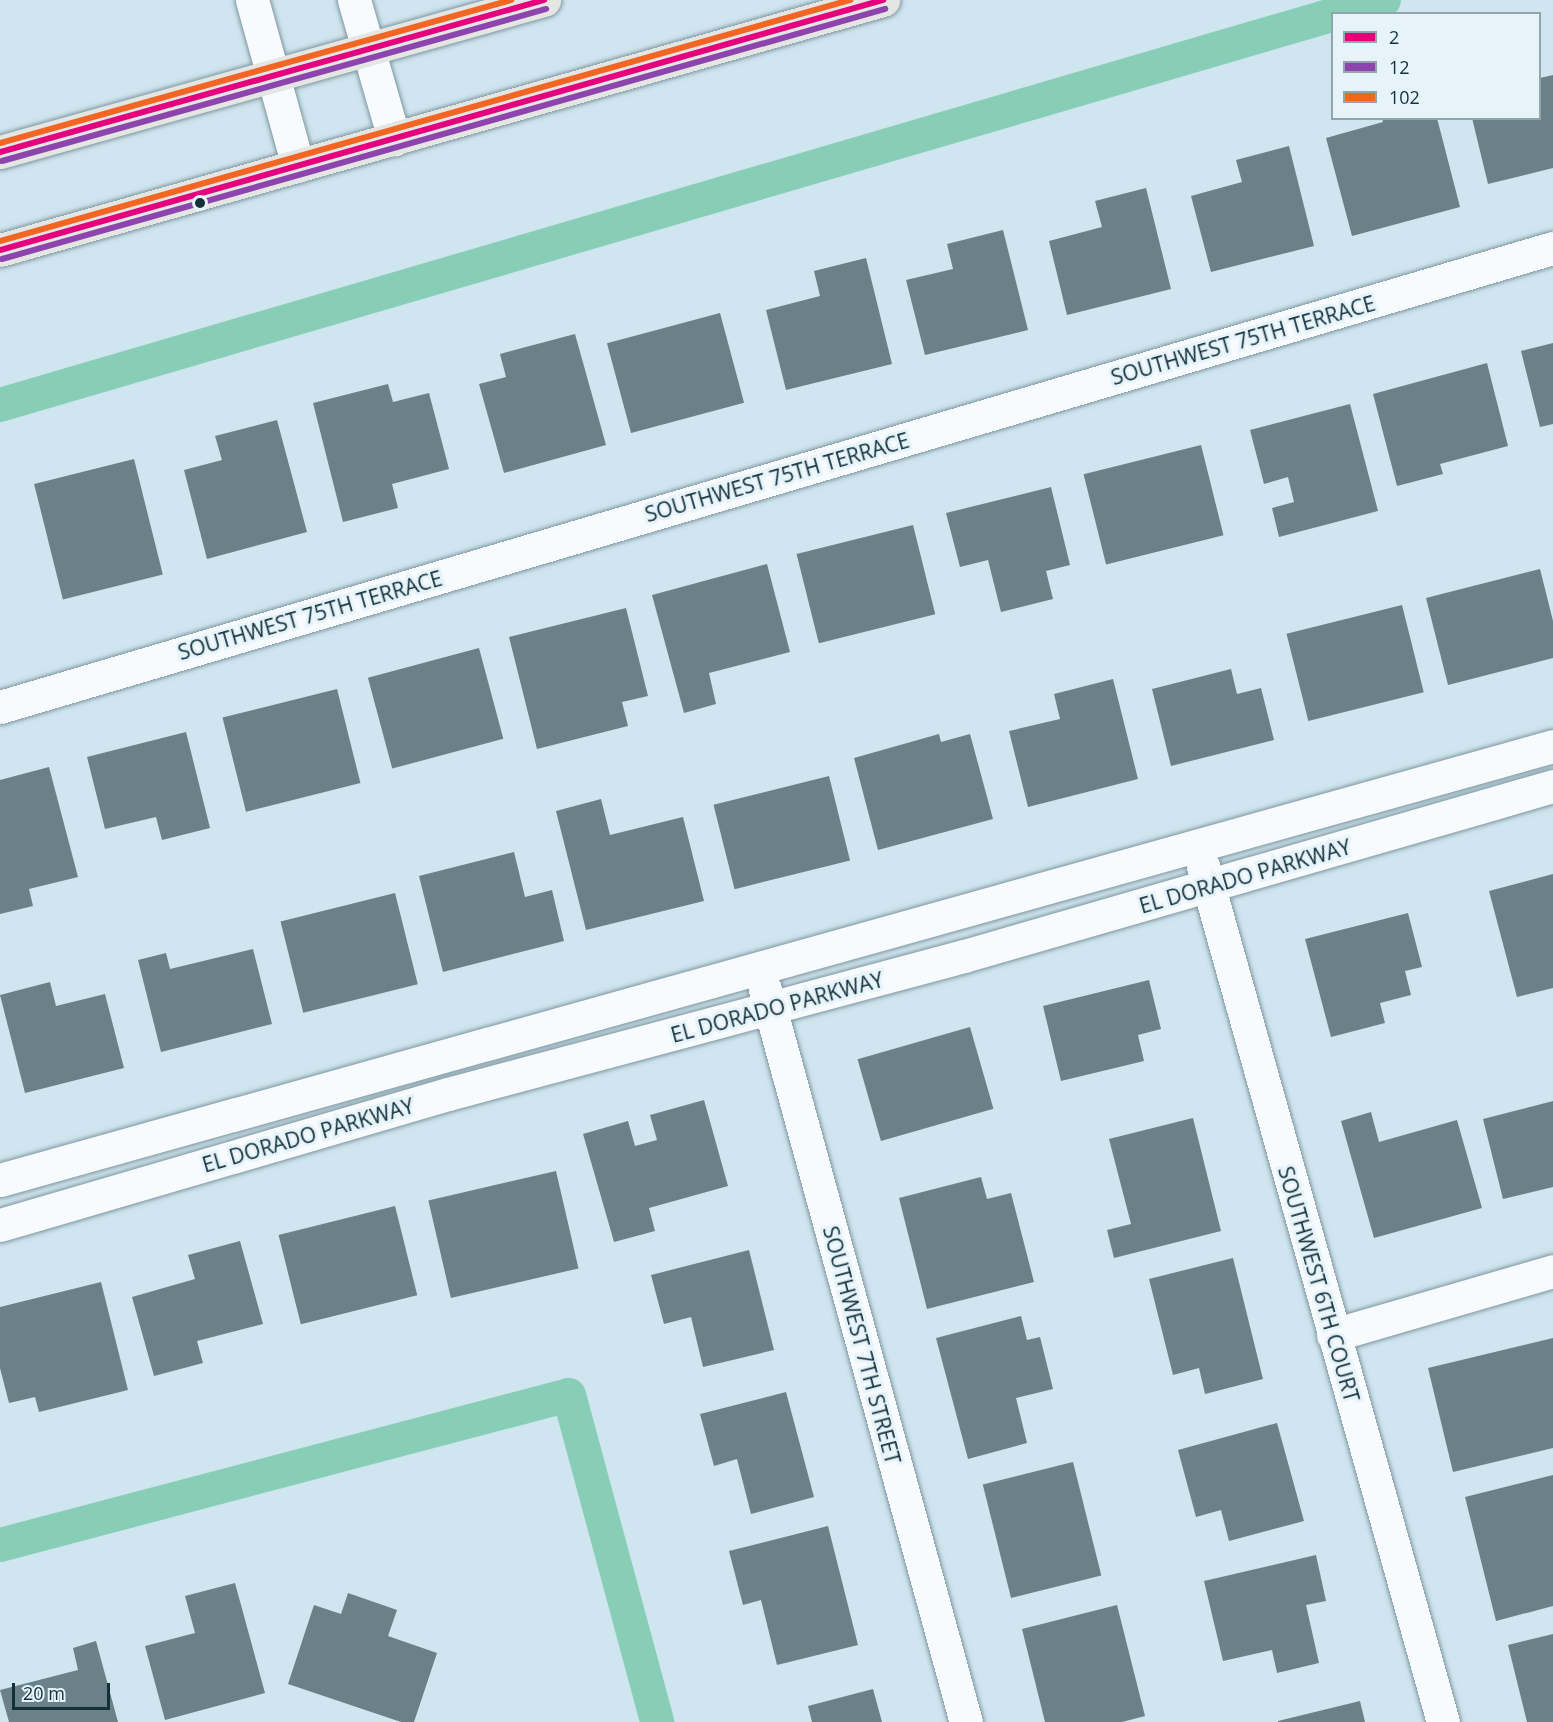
<!DOCTYPE html>
<html>
<head>
<meta charset="utf-8">
<style>
	body { margin:0 }
	#map { position:relative; width:1553px; height:1722px; overflow:hidden; background:#cfe5ef; font-family:"Open Sans",sans-serif }
	div>[style] { position:absolute }
	.canal>* { height:34px; margin:-17px; padding:0 17px; transform-origin:17px; border-radius:17px; background:#88ceb6 }
	.building>* { inset:0; background:#6b8189; transform-origin:0 0 }
	.roads { filter:drop-shadow(0 0 2px #7e96a0) drop-shadow(0 0 2px #7e96a0) }
	.minor>* { height:33px; margin:-16.5px; padding:0 16.5px; transform-origin:16.5px; border-radius:16.5px; background:#f8fbfd }
	.major>* { height:33px; margin:-16.5px; padding:0 16.5px; transform-origin:16.5px; border-radius:16.5px; background:#e3e6e2 }
	.bus-1>* { height:6px; margin:-3px; padding:0 3px; transform-origin:3px; border-radius:3px; background:#e5007d }
	.bus-2>* { height:6px; margin:-3px; padding:0 3px; transform-origin:3px; border-radius:3px; background:#8e44ad }
	.bus-3>* { height:6px; margin:-3px; padding:0 3px; transform-origin:3px; border-radius:3px; background:#f26522 }
	.dots>* { width:16px; height:16px; translate:-50% -50%; box-sizing:border-box; border:3px solid #e6f3f9; border-radius:50% }
	span { translate:-50% -50%; white-space:nowrap; text-align:center; line-height:1.15; -webkit-text-stroke:6px #e6f3f9; paint-order:stroke }
	.street-label { font-size:21px; color:#13303b }
	.legend { position:absolute; left:1331px; top:12px; width:210px; height:108px; box-sizing:border-box; background:#e6f3f9; border:2px solid #92a5ad; margin:0; padding:8px 10px; list-style:none; font-size:18px; color:#13303b }
	.legend li { display:flex; align-items:center; gap:12px; height:30px }
	.legend b { width:30px; border:2px solid #92a5ad }
	.scale { position:absolute; left:12px; top:1683px; width:98px; height:27px; box-sizing:border-box; border:3px solid #13303b; border-top:0; padding-left:8px; font-size:18px; line-height:21px; white-space:nowrap; color:#13303b; -webkit-text-stroke:4px #e6f3f9; paint-order:stroke }
</style>
</head>
<body>
<div id="map">
	<div class="canal">
		<div style="left:1338px;top:14px;width:48px;rotate:-16.9deg"></div>
		<div style="left:0;top:405px;width:1388px;rotate:-16.32deg"></div>
		<div style="left:0;top:1545px;width:588px;rotate:-14.77deg"></div>
		<div style="left:569px;top:1395px;width:339px;rotate:74.9deg"></div>
	</div>
	<div class="building">
		<div style="clip-path:polygon(1553px 75px,1553px 168px,1488px 184px,1472px 118px,1540px 118px,1540px 78px)"></div>
		<div style="clip-path:polygon(1382px 118px,1437px 118px,1460px 207px,1352px 236px,1326px 138px,1383px 122px)"></div>
		<div style="clip-path:polygon(1289px 146px,1314px 246px,1211px 272px,1191px 196px,1242px 182px,1236px 160px)"></div>
		<div style="clip-path:polygon(1146px 188px,1171px 289px,1067px 315px,1049px 241px,1102px 227px,1095px 201px)"></div>
		<div style="clip-path:polygon(1003px 230px,1028px 330px,925px 355px,906px 280px,953px 269px,947px 244px)"></div>
		<div style="clip-path:polygon(866px 258px,892px 364px,786px 390px,766px 310px,820px 296px,814px 271px)"></div>
		<div style="left:720px;top:313px;width:93px;height:117px;rotate:75deg"></div>
		<div style="clip-path:polygon(575px 334px,606px 445px,504px 473px,479px 384px,506px 377px,500px 354px)"></div>
		<div style="clip-path:polygon(1553px 343px,1553px 424px,1540px 427px,1521px 351px)"></div>
		<div style="clip-path:polygon(1487px 363px,1508px 446px,1440px 464px,1443px 474px,1397px 486px,1373px 394px)"></div>
		<div style="clip-path:polygon(388px 384px,393px 402px,429px 393px,449px 469px,392px 484px,398px 508px,343px 522px,313px 403px)"></div>
		<div style="clip-path:polygon(1350px 404px,1378px 511px,1279px 537px,1272px 508px,1294px 502px,1288px 477px,1264px 484px,1250px 430px)"></div>
		<div style="clip-path:polygon(277px 420px,307px 532px,207px 559px,184px 470px,222px 460px,215px 436px)"></div>
		<div style="left:1201px;top:445px;width:93px;height:121px;rotate:76deg"></div>
		<div style="left:134px;top:459px;width:119px;height:103px;rotate:76deg"></div>
		<div style="clip-path:polygon(1051px 487px,1070px 565px,1046px 571px,1053px 599px,1001px 612px,988px 560px,960px 567px,946px 513px)"></div>
		<div style="left:913px;top:525px;width:92px;height:120px;rotate:76deg"></div>
		<div style="clip-path:polygon(767px 564px,790px 652px,709px 673px,716px 704px,684px 713px,652px 595px)"></div>
		<div style="clip-path:polygon(1540px 569px,1553px 621px,1553px 658px,1448px 685px,1426px 598px)"></div>
		<div style="left:1402px;top:605px;width:90px;height:119px;rotate:76deg"></div>
		<div style="clip-path:polygon(626px 608px,648px 696px,622px 702px,628px 726px,537px 749px,509px 637px)"></div>
		<div style="left:479px;top:648px;width:94px;height:115px;rotate:75deg"></div>
		<div style="clip-path:polygon(1231px 669px,1237px 694px,1261px 688px,1274px 740px,1171px 766px,1152px 689px)"></div>
		<div style="clip-path:polygon(1113px 679px,1138px 779px,1028px 807px,1009px 731px,1060px 719px,1054px 694px)"></div>
		<div style="left:337px;top:689px;width:97px;height:118px;rotate:76deg"></div>
		<div style="clip-path:polygon(186px 732px,210px 828px,162px 840px,156px 817px,105px 829px,87px 757px)"></div>
		<div style="clip-path:polygon(939px 734px,941px 742px,970px 734px,993px 819px,878px 850px,854px 758px)"></div>
		<div style="clip-path:polygon(49px 767px,78px 877px,29px 889px,33px 906px,0 914px,0 780px)"></div>
		<div style="left:829px;top:776px;width:87px;height:119px;rotate:76deg"></div>
		<div style="clip-path:polygon(601px 799px,610px 835px,683px 817px,704px 901px,586px 930px,556px 811px)"></div>
		<div style="clip-path:polygon(514px 852px,525px 897px,552px 890px,564px 941px,443px 972px,419px 876px)"></div>
		<div style="clip-path:polygon(1553px 874px,1553px 988px,1517px 997px,1489px 891px)"></div>
		<div style="left:395px;top:893px;width:94px;height:118px;rotate:76deg"></div>
		<div style="clip-path:polygon(1408px 913px,1422px 967px,1405px 971px,1411px 995px,1380px 1003px,1385px 1023px,1331px 1037px,1305px 939px)"></div>
		<div style="clip-path:polygon(253px 949px,272px 1024px,161px 1052px,138px 960px,166px 953px,170px 969px)"></div>
		<div style="clip-path:polygon(1149px 980px,1161px 1029px,1138px 1035px,1144px 1061px,1061px 1081px,1043px 1006px)"></div>
		<div style="clip-path:polygon(50px 982px,56px 1006px,105px 994px,124px 1068px,25px 1093px,0 995px)"></div>
		<div style="left:970px;top:1027px;width:85px;height:117px;rotate:74deg"></div>
		<div style="clip-path:polygon(704px 1100px,728px 1186px,649px 1208px,655px 1231px,614px 1242px,583px 1134px,628px 1121px,635px 1146px,657px 1140px,650px 1115px)"></div>
		<div style="clip-path:polygon(1553px 1101px,1553px 1187px,1503px 1199px,1483px 1119px)"></div>
		<div style="clip-path:polygon(1371px 1112px,1379px 1142px,1457px 1120px,1482px 1208px,1374px 1238px,1341px 1121px)"></div>
		<div style="clip-path:polygon(1193px 1118px,1221px 1231px,1114px 1258px,1107px 1230px,1131px 1224px,1109px 1139px)"></div>
		<div style="left:556px;top:1171px;width:100px;height:131px;rotate:77deg"></div>
		<div style="clip-path:polygon(981px 1177px,987px 1199px,1011px 1193px,1034px 1282px,927px 1309px,899px 1198px)"></div>
		<div style="left:395px;top:1206px;width:92px;height:120px;rotate:76deg"></div>
		<div style="clip-path:polygon(240px 1241px,263px 1324px,197px 1341px,203px 1363px,154px 1376px,132px 1297px,195px 1279px,188px 1255px)"></div>
		<div style="clip-path:polygon(749px 1250px,774px 1350px,703px 1367px,691px 1317px,664px 1324px,651px 1275px)"></div>
		<div style="clip-path:polygon(1233px 1258px,1263px 1379px,1205px 1394px,1199px 1368px,1173px 1375px,1149px 1279px)"></div>
		<div style="clip-path:polygon(101px 1282px,128px 1390px,39px 1412px,35px 1397px,9px 1403px,0 1368px,0 1307px)"></div>
		<div style="clip-path:polygon(1021px 1316px,1027px 1340px,1040px 1337px,1053px 1389px,1016px 1398px,1027px 1443px,968px 1459px,936px 1338px)"></div>
		<div style="clip-path:polygon(1553px 1338px,1553px 1448px,1453px 1472px,1428px 1368px)"></div>
		<div style="clip-path:polygon(786px 1392px,814px 1497px,751px 1514px,737px 1459px,714px 1466px,700px 1414px)"></div>
		<div style="clip-path:polygon(1277px 1423px,1304px 1521px,1229px 1541px,1221px 1510px,1196px 1517px,1178px 1450px)"></div>
		<div style="left:1073px;top:1462px;width:117px;height:93px;rotate:76deg"></div>
		<div style="clip-path:polygon(1553px 1475px,1553px 1606px,1496px 1621px,1465px 1497px)"></div>
		<div style="clip-path:polygon(828px 1526px,858px 1645px,777px 1665px,761px 1600px,743px 1605px,729px 1551px)"></div>
		<div style="clip-path:polygon(1316px 1555px,1326px 1601px,1306px 1605px,1319px 1663px,1277px 1673px,1272px 1650px,1223px 1661px,1204px 1581px)"></div>
		<div style="clip-path:polygon(235px 1583px,265px 1693px,165px 1720px,145px 1646px,195px 1633px,185px 1596px)"></div>
		<div style="clip-path:polygon(348px 1593px,397px 1610px,388px 1636px,437px 1653px,414px 1722px,401px 1722px,288px 1684px,314px 1605px,341px 1614px)"></div>
		<div style="clip-path:polygon(1117px 1605px,1145px 1716px,1122px 1722px,1045px 1722px,1022px 1629px)"></div>
		<div style="clip-path:polygon(1553px 1634px,1553px 1722px,1527px 1722px,1508px 1645px)"></div>
		<div style="clip-path:polygon(96px 1641px,118px 1722px,9px 1722px,0 1690px,78px 1670px,73px 1648px)"></div>
		<div style="clip-path:polygon(873px 1689px,882px 1722px,812px 1722px,808px 1706px)"></div>
		<div style="clip-path:polygon(1360px 1701px,1365px 1722px,1278px 1722px,1278px 1721px)"></div>
	</div>
	<div class="roads">
		<div class="minor">
			<div style="left:252px;top:0;width:172px;rotate:74.5deg"></div>
			<div style="left:354px;top:0;width:145px;rotate:73.9deg"></div>
			<div style="left:0;top:707px;width:1619px;rotate:-16.47deg"></div>
			<div style="left:1203px;top:866px;width:889px;rotate:74.34deg"></div>
			<div style="left:765px;top:989px;width:760px;rotate:74.67deg"></div>
			<div style="left:0;top:1180px;width:1613px;rotate:-15.61deg"></div>
			<div style="left:0;top:1225px;width:467px;rotate:-16.3deg"></div>
			<div style="left:448px;top:1094px;width:534px;rotate:-14.97deg"></div>
			<div style="left:964px;top:956px;width:613px;rotate:-16.1deg"></div>
			<div style="left:1333px;top:1335px;width:229px;rotate:-16.2deg"></div>
		</div>
		<div class="major">
			<div style="left:0;top:152px;width:565px;rotate:-15.61deg"></div>
			<div style="left:0;top:250px;width:918px;rotate:-15.81deg"></div>
		</div>
	</div>
	<div class="bus-1">
		<div style="left:0;top:152px;width:565px;rotate:-15.61deg"></div>
		<div style="left:0;top:250px;width:918px;rotate:-15.81deg"></div>
	</div>
	<div class="bus-2">
		<div style="left:2px;top:161px;width:565px;rotate:-15.61deg"></div>
		<div style="left:2px;top:259px;width:918px;rotate:-15.81deg"></div>
	</div>
	<div class="bus-3">
		<div style="left:0;top:143px;width:531px;rotate:-15.63deg"></div>
		<div style="left:0;top:241px;width:884px;rotate:-15.83deg"></div>
	</div>
	<div class="dots">
		<div style="left:200px;top:203px;background:#13303b"></div>
	</div>
	<div class="street-label">
		<span style="left:1243px;top:340px;rotate:-16deg">SOUTHWEST 75TH TERRACE</span>
		<span style="left:777px;top:477px;rotate:-16deg">SOUTHWEST 75TH TERRACE</span>
		<span style="left:310px;top:615px;rotate:-16deg">SOUTHWEST 75TH TERRACE</span>
		<span style="left:1245px;top:876px;rotate:-16deg">EL DORADO PARKWAY</span>
		<span style="left:777px;top:1007px;rotate:-15deg">EL DORADO PARKWAY</span>
		<span style="left:308px;top:1135px;rotate:-16deg">EL DORADO PARKWAY</span>
		<span style="left:1319px;top:1284px;rotate:74deg">SOUTHWEST 6TH COURT</span>
		<span style="left:862px;top:1345px;rotate:75deg">SOUTHWEST 7TH STREET</span>
	</div>
	<ul class="legend">
	<li><b style="height:8px;background:#e5007d"></b>2</li>
	<li><b style="height:8px;background:#8e44ad"></b>12</li>
	<li><b style="height:8px;background:#f26522"></b>102</li>
	</ul>
	<div class="scale">20 m</div>
</div>
</body>
</html>
